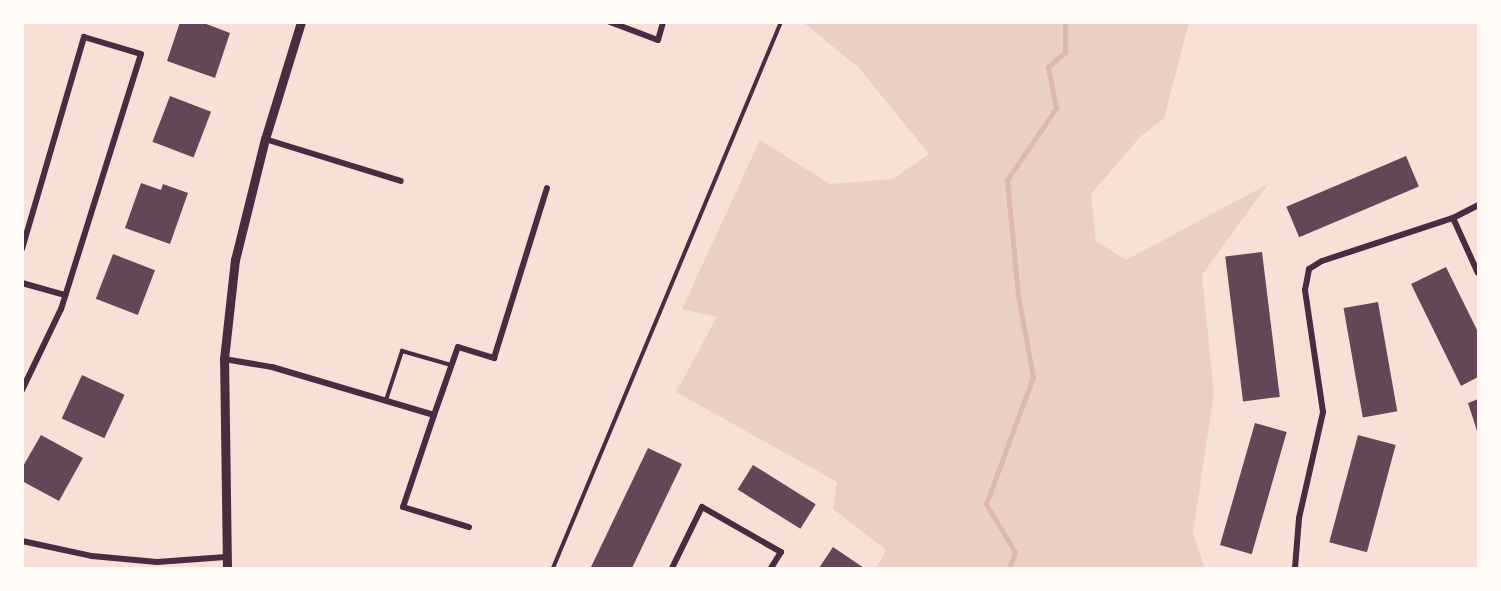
<!DOCTYPE html>
<html>
<head>
<meta charset="utf-8">
<style>
	body { margin:0 }
	#map { position:relative; width:1501px; height:591px; overflow:hidden; background:#f7e1d7; font-family:"Golos Text",sans-serif }
	div>[style] { position:absolute }
	.green>* { inset:0; background:#ebcfc5 }
	.stream>* { height:5px; margin:-2.5px; padding:0 2.5px; transform-origin:2.5px; border-radius:2.5px; background:#dcb8b0 }
	.building>* { inset:0; background:#644757; transform-origin:0 0 }
	.service>* { height:4px; margin:-2px; padding:0 2px; transform-origin:2px; border-radius:2px; background:#4a2c40 }
	.minor>* { height:6px; margin:-3px; padding:0 3px; transform-origin:3px; border-radius:3px; background:#4a2c40 }
	.tertiary>* { height:9px; margin:-4.5px; padding:0 4.5px; transform-origin:4.5px; border-radius:4.5px; background:#4a2c40 }
	span { translate:-50% -50%; white-space:nowrap; text-align:center; line-height:1.15; -webkit-text-stroke:4.5px #fffaf5; paint-order:stroke }
	.frame { position:absolute; inset:0; border:24px solid #fffaf5; pointer-events:none }
</style>
</head>
<body>
<div id="map">
	<div class="green">
		<div style="clip-path:polygon(804px 23px,1189px 23px,1164px 118px,1140px 137px,1091px 194px,1096px 241px,1126px 260px,1268px 184px,1202px 275px,1214px 393px,1193px 533px,1205px 568px,876px 568px,886px 550px,833px 509px,837px 482px,676px 392px,717px 317px,682px 309px,760px 140px,830px 184px,893px 179px,929px 154px,859px 68px)"></div>
	</div>
	<div class="stream">
		<div style="left:1009px;top:568px;width:17px;rotate:-69deg"></div>
		<div style="left:1015px;top:552px;width:56px;rotate:-121.1deg"></div>
		<div style="left:986px;top:504px;width:135px;rotate:-69.7deg"></div>
		<div style="left:1033px;top:377px;width:83px;rotate:-100.4deg"></div>
		<div style="left:1018px;top:295px;width:116px;rotate:-95.5deg"></div>
		<div style="left:1007px;top:180px;width:87px;rotate:-55.8deg"></div>
		<div style="left:1056px;top:108px;width:42px;rotate:-101deg"></div>
		<div style="left:1048px;top:67px;width:23px;rotate:-41deg"></div>
		<div style="left:1065px;top:52px;width:30px;rotate:-90deg"></div>
	</div>
	<div class="building">
		<div style="clip-path:polygon(180px 22px,201px 22px,230px 33px,215px 78px,167px 61px)"></div>
		<div style="left:170px;top:96px;width:44px;height:49px;rotate:21deg"></div>
		<div style="left:1406px;top:156px;width:33px;height:130px;rotate:67deg"></div>
		<div style="clip-path:polygon(141px 183px,161px 190px,163px 184px,188px 193px,170px 244px,125px 228px)"></div>
		<div style="left:1262px;top:252px;width:146px;height:37px;rotate:83deg"></div>
		<div style="left:113px;top:254px;width:45px;height:48px;rotate:21deg"></div>
		<div style="clip-path:polygon(1446px 267px,1478px 332px,1478px 377px,1461px 386px,1411px 284px)"></div>
		<div style="left:1378px;top:302px;width:111px;height:35px;rotate:80deg"></div>
		<div style="left:82px;top:375px;width:47px;height:48px;rotate:25deg"></div>
		<div style="clip-path:polygon(1478px 399px,1478px 434px,1468px 403px)"></div>
		<div style="left:1255px;top:423px;width:33px;height:127px;rotate:16deg"></div>
		<div style="clip-path:polygon(41px 435px,83px 458px,59px 501px,22px 481px,22px 468px)"></div>
		<div style="left:1358px;top:435px;width:39px;height:111px;rotate:15deg"></div>
		<div style="clip-path:polygon(648px 448px,682px 464px,632px 568px,594px 568px,591px 567px)"></div>
		<div style="left:753px;top:465px;width:74px;height:29px;rotate:32deg"></div>
		<div style="clip-path:polygon(833px 547px,864px 568px,819px 568px)"></div>
	</div>
	<div class="service">
		<div style="left:386px;top:400px;width:52px;rotate:-71.9deg"></div>
		<div style="left:402px;top:351px;width:51px;rotate:15.9deg"></div>
		<div style="left:553px;top:568px;width:592px;rotate:-67.34deg"></div>
	</div>
	<div class="minor">
		<div style="left:610px;top:22px;width:51px;rotate:20.6deg"></div>
		<div style="left:658px;top:40px;width:19px;rotate:-74deg"></div>
		<div style="left:265px;top:139px;width:142px;rotate:17.2deg"></div>
		<div style="left:1453px;top:218px;width:60px;rotate:65.6deg"></div>
		<div style="left:22px;top:249px;width:221px;rotate:-73.7deg"></div>
		<div style="left:84px;top:37px;width:59px;rotate:16.6deg"></div>
		<div style="left:141px;top:54px;width:267px;rotate:107.4deg"></div>
		<div style="left:61px;top:309px;width:90px;rotate:115.7deg"></div>
		<div style="left:22px;top:283px;width:45px;rotate:15.6deg"></div>
		<div style="left:224px;top:359px;width:49px;rotate:9.5deg"></div>
		<div style="left:272px;top:367px;width:169px;rotate:16.5deg"></div>
		<div style="left:434px;top:415px;width:97px;rotate:108.6deg"></div>
		<div style="left:403px;top:507px;width:69px;rotate:16.9deg"></div>
		<div style="left:434px;top:415px;width:72px;rotate:-70.6deg"></div>
		<div style="left:458px;top:347px;width:38px;rotate:17deg"></div>
		<div style="left:494px;top:358px;width:178px;rotate:-72.7deg"></div>
		<div style="left:22px;top:541px;width:72px;rotate:12.1deg"></div>
		<div style="left:92px;top:556px;width:65px;rotate:5.3deg"></div>
		<div style="left:157px;top:562px;width:69px;rotate:-4.1deg"></div>
		<div style="left:672px;top:568px;width:68px;rotate:-63.8deg"></div>
		<div style="left:702px;top:507px;width:91px;rotate:29.7deg"></div>
		<div style="left:781px;top:552px;width:19px;rotate:122deg"></div>
		<div style="left:1295px;top:568px;width:50px;rotate:-85.4deg"></div>
		<div style="left:1299px;top:518px;width:109px;rotate:-77.2deg"></div>
		<div style="left:1323px;top:412px;width:123px;rotate:-98.4deg"></div>
		<div style="left:1305px;top:290px;width:21px;rotate:-79deg"></div>
		<div style="left:1309px;top:269px;width:15px;rotate:-32deg"></div>
		<div style="left:1322px;top:261px;width:138px;rotate:-18.2deg"></div>
		<div style="left:1453px;top:218px;width:28px;rotate:-27deg"></div>
	</div>
	<div class="tertiary">
		<div style="left:227px;top:568px;width:209px;rotate:-90.8deg"></div>
		<div style="left:224px;top:359px;width:100px;rotate:-83.7deg"></div>
		<div style="left:235px;top:260px;width:125px;rotate:-76.1deg"></div>
		<div style="left:265px;top:139px;width:122px;rotate:-72.9deg"></div>
	</div>
	<div class="frame"></div>
</div>
</body>
</html>
